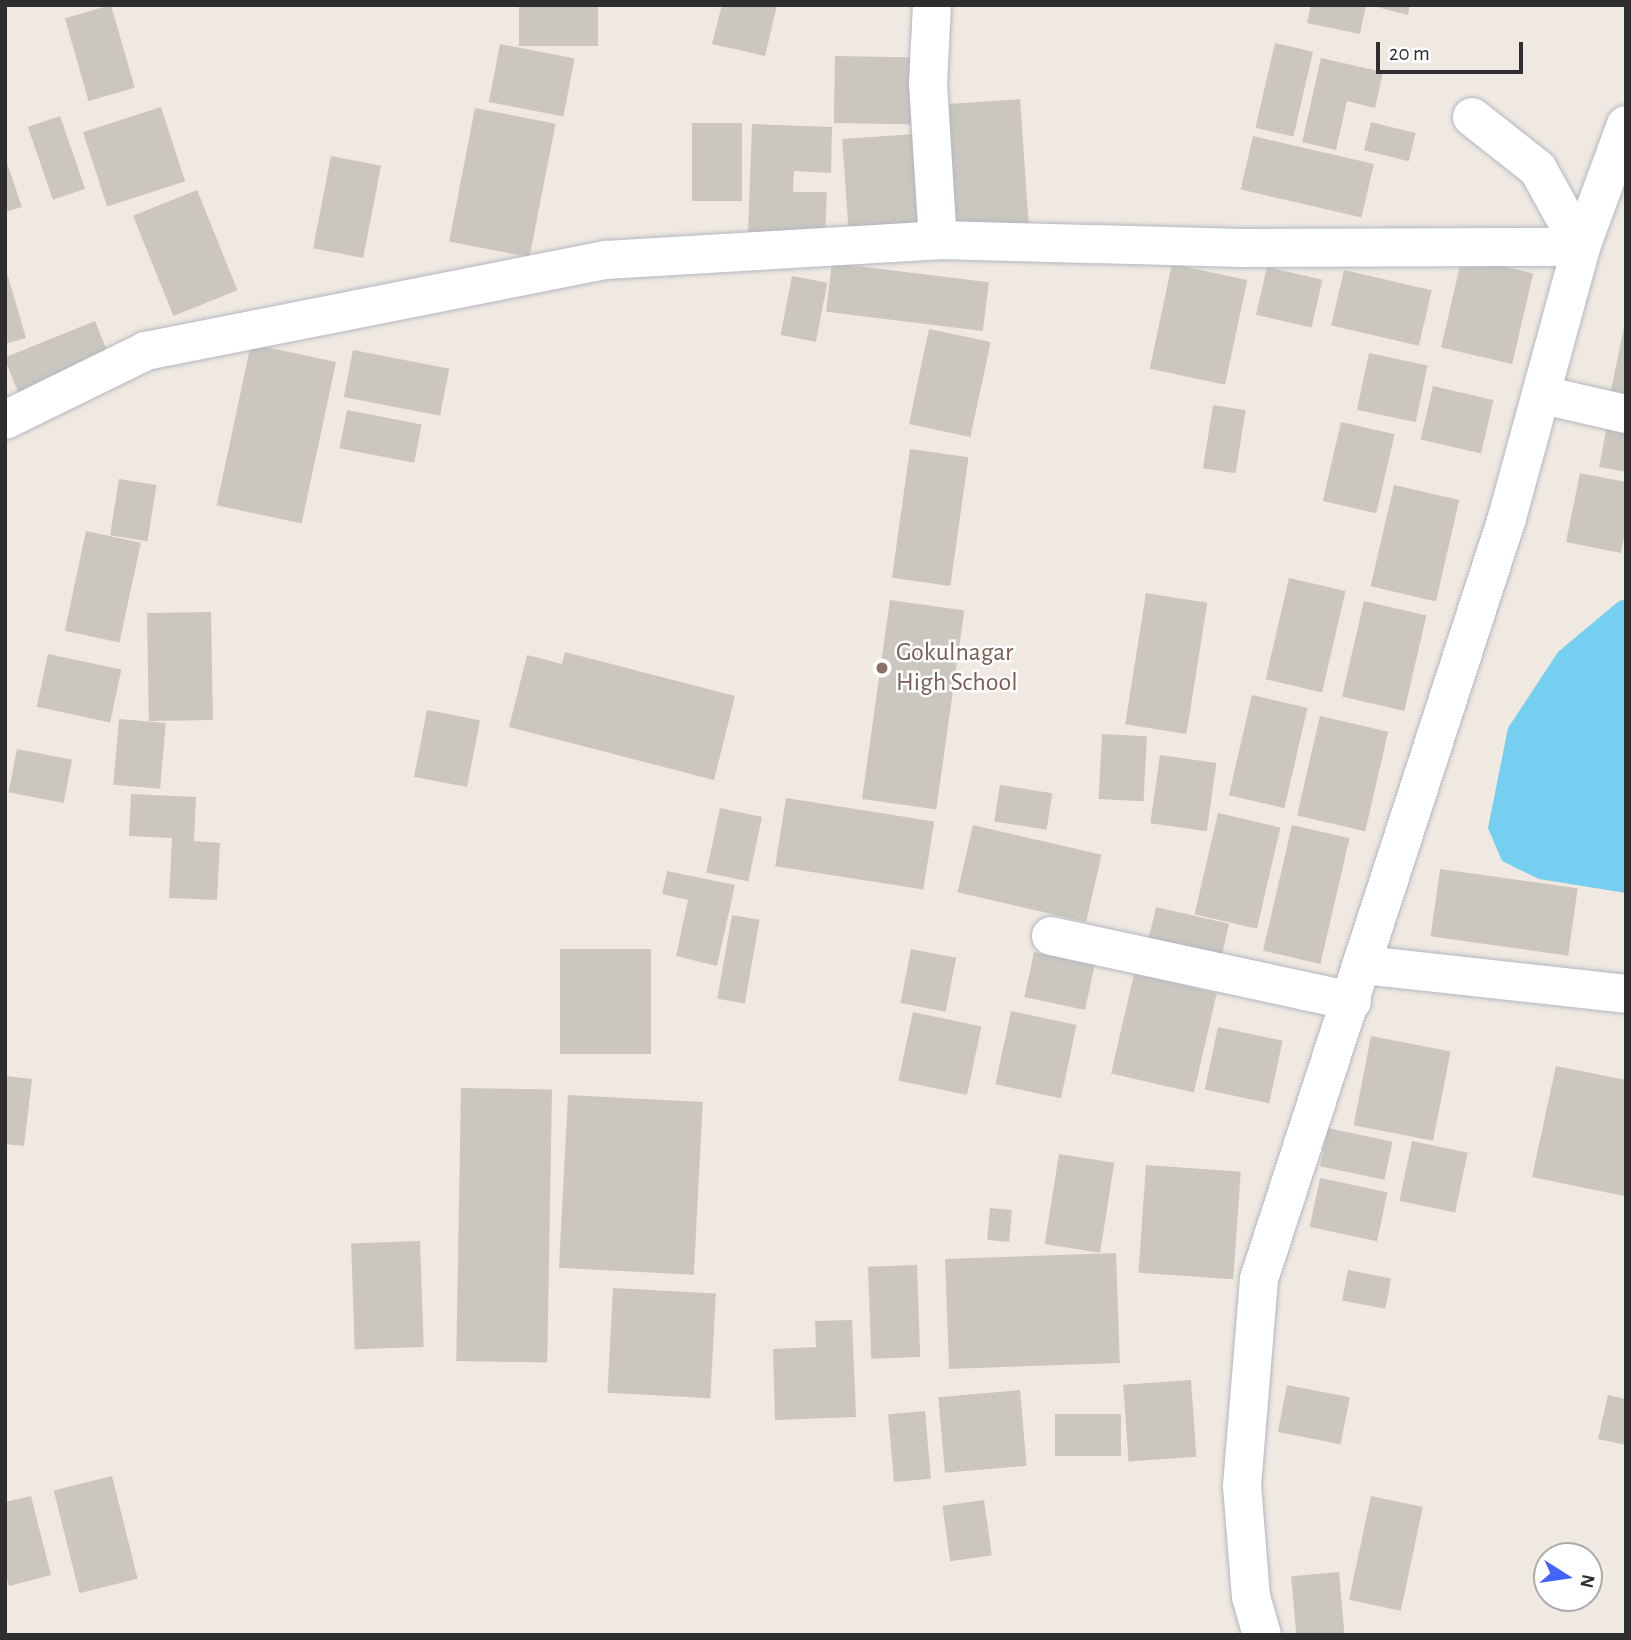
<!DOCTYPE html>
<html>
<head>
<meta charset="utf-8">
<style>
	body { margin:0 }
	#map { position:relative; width:1631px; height:1640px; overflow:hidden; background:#efe9e1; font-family:"Alegreya Sans",sans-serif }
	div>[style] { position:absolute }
	.water>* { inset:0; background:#75cff0 }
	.building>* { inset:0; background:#cbc7bf; transform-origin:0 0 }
	.roads { filter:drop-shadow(0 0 2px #b4b7c1) drop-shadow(0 0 2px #b4b7c1) }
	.minor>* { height:38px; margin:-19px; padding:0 19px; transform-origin:19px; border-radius:19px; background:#fff }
	.dots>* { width:19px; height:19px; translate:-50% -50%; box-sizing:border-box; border:4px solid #fff; border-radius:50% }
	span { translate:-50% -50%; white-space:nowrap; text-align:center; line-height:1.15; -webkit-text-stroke:5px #fff; paint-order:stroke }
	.education-label { font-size:26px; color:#785e54 }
	.left { translate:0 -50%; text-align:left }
	.frame { position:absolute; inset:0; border:7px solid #2e2e2e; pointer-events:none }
	.north { position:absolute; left:1533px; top:1542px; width:70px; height:70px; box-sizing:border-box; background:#fff; border:2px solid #ababab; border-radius:50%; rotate:102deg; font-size:19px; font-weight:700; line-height:28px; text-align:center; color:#2e2e2e }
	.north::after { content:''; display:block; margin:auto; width:24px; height:32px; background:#4264fb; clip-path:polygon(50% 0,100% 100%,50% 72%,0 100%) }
	.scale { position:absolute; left:1376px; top:42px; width:147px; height:32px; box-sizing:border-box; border:4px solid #2e2e2e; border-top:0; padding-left:9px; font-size:21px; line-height:24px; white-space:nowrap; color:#2e2e2e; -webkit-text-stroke:5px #fff; paint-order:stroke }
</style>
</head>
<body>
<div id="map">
	<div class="water">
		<div style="clip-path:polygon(1626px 599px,1626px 893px,1539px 879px,1502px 861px,1488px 828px,1508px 728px,1558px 652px,1619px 601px)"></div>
	</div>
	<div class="building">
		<div style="left:111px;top:5px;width:86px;height:48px;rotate:74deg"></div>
		<div style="left:519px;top:5px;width:79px;height:41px"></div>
		<div style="clip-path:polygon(722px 5px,777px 5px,765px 56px,712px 44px)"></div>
		<div style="clip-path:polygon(1311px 5px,1366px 5px,1360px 34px,1307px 23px)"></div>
		<div style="clip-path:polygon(1369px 5px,1410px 5px,1408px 15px)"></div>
		<div style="left:1275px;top:43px;width:39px;height:87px;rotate:13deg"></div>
		<div style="left:500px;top:44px;width:76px;height:59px;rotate:11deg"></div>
		<div style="left:835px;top:56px;width:85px;height:67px;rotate:1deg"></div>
		<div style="clip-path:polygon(1321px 58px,1383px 72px,1375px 108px,1347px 101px,1336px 150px,1302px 142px)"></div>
		<div style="left:1020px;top:99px;width:128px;height:75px;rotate:86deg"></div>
		<div style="left:161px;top:107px;width:78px;height:82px;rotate:72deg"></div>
		<div style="left:475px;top:108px;width:82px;height:136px;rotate:11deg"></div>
		<div style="left:60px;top:116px;width:77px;height:34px;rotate:71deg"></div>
		<div style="left:1371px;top:122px;width:46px;height:29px;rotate:14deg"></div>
		<div style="left:692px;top:123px;width:50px;height:78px"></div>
		<div style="clip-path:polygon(752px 124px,832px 127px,831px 173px,794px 171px,793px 192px,827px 192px,825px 234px,748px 232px)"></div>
		<div style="left:915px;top:134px;width:96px;height:73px;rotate:86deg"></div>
		<div style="left:1253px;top:136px;width:124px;height:55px;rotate:13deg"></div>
		<div style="left:331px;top:156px;width:51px;height:94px;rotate:11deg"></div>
		<div style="clip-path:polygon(5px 157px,22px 207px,5px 212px)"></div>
		<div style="left:197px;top:190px;width:108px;height:69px;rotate:68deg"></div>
		<div style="left:1462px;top:257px;width:73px;height:93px;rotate:13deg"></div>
		<div style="left:832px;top:263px;width:158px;height:49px;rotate:7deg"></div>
		<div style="left:1172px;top:264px;width:77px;height:107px;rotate:12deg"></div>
		<div style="clip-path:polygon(5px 266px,26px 338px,5px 344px)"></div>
		<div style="left:1267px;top:267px;width:57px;height:49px;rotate:13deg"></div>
		<div style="left:1344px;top:270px;width:90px;height:57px;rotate:13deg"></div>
		<div style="left:792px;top:276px;width:36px;height:60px;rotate:11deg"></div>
		<div style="left:95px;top:321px;width:41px;height:98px;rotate:68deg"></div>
		<div style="clip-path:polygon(1625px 322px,1626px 322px,1626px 398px,1610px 395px)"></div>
		<div style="left:929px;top:329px;width:63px;height:97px;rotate:12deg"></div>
		<div style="left:353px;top:350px;width:98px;height:48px;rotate:11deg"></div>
		<div style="left:1369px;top:353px;width:60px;height:58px;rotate:12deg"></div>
		<div style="left:336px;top:362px;width:165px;height:87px;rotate:102deg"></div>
		<div style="left:1433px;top:386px;width:62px;height:55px;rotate:13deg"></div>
		<div style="left:1213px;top:405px;width:33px;height:64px;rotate:9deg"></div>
		<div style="left:347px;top:410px;width:76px;height:39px;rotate:11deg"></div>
		<div style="left:1341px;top:422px;width:55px;height:81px;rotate:13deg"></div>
		<div style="clip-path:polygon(1607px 426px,1626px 430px,1626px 472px,1599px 467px)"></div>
		<div style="left:910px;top:449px;width:59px;height:130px;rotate:8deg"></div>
		<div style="clip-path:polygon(1580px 473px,1626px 482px,1626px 527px,1621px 553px,1566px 542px)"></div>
		<div style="left:119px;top:479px;width:38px;height:57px;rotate:9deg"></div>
		<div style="left:1394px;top:485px;width:67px;height:104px;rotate:13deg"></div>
		<div style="left:86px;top:531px;width:56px;height:102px;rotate:12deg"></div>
		<div style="left:1289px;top:578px;width:58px;height:104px;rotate:13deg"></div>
		<div style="left:1146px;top:593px;width:62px;height:133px;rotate:9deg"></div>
		<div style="left:890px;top:600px;width:75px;height:201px;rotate:8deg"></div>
		<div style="left:1364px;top:601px;width:64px;height:98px;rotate:13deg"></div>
		<div style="left:211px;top:612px;width:108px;height:64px;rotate:89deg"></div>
		<div style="clip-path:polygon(565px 652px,735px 696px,714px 780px,509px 727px,527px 655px,562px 664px)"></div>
		<div style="left:48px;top:654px;width:75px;height:54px;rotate:12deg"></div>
		<div style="left:1252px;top:695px;width:57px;height:103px;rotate:13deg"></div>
		<div style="left:427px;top:710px;width:54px;height:68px;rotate:11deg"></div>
		<div style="left:1320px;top:716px;width:70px;height:102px;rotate:13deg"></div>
		<div style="left:119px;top:719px;width:47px;height:66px;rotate:5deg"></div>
		<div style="left:1102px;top:734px;width:45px;height:65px;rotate:3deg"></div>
		<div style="left:17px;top:749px;width:56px;height:44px;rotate:11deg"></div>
		<div style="left:1160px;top:755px;width:57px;height:69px;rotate:8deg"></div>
		<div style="left:1000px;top:785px;width:53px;height:37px;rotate:9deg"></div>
		<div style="clip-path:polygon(131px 794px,196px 797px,194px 841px,220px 843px,217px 900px,169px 898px,172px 838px,129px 836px)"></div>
		<div style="left:786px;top:798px;width:150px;height:69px;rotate:9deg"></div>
		<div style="left:720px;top:808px;width:43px;height:66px;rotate:12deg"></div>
		<div style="left:1218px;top:813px;width:64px;height:104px;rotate:13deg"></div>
		<div style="left:973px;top:825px;width:132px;height:69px;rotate:13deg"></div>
		<div style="left:1292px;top:825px;width:59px;height:129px;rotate:13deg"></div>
		<div style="left:1440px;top:869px;width:139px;height:68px;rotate:8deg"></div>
		<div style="clip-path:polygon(667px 871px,735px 885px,717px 966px,676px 956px,688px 900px,662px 894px)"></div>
		<div style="left:1156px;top:907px;width:75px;height:45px;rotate:13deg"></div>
		<div style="left:732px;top:915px;width:28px;height:85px;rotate:10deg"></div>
		<div style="left:560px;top:949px;width:91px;height:105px"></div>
		<div style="left:911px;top:949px;width:46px;height:55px;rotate:11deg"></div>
		<div style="left:1034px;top:952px;width:62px;height:46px;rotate:12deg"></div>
		<div style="left:1134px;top:974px;width:85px;height:102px;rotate:13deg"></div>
		<div style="left:1011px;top:1011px;width:67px;height:75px;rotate:12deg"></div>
		<div style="left:913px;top:1012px;width:70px;height:70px;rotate:12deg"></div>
		<div style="left:1218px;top:1027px;width:66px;height:64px;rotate:12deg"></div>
		<div style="left:1371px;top:1036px;width:81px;height:91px;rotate:11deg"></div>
		<div style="clip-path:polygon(1556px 1066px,1626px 1080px,1624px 1196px,1532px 1177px)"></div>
		<div style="clip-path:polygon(5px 1076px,32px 1079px,24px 1146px,5px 1144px)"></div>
		<div style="left:461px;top:1088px;width:91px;height:273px;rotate:1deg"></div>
		<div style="left:568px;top:1095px;width:135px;height:173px;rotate:3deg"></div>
		<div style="left:1328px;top:1128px;width:66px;height:39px;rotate:12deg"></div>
		<div style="left:1412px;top:1141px;width:57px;height:61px;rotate:12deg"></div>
		<div style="left:1059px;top:1154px;width:56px;height:91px;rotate:9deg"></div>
		<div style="left:1146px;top:1165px;width:95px;height:108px;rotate:4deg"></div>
		<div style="left:1320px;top:1178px;width:69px;height:50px;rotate:12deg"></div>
		<div style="left:990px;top:1208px;width:22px;height:32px;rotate:5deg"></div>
		<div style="left:420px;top:1241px;width:106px;height:69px;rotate:88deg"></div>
		<div style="left:1116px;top:1253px;width:110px;height:171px;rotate:88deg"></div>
		<div style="left:917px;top:1265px;width:92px;height:49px;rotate:88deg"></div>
		<div style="left:1348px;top:1270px;width:44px;height:31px;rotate:11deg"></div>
		<div style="left:613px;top:1288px;width:103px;height:105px;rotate:3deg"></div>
		<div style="clip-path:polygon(852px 1320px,856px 1417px,775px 1420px,773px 1349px,816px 1347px,815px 1321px)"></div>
		<div style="left:1191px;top:1380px;width:77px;height:68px;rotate:86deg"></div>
		<div style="left:1287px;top:1385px;width:64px;height:48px;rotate:11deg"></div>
		<div style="left:1020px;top:1390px;width:76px;height:82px;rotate:85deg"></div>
		<div style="clip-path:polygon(1608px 1395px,1626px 1399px,1626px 1445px,1598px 1439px)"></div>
		<div style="left:925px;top:1411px;width:68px;height:37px;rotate:85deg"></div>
		<div style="left:1055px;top:1414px;width:66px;height:42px"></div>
		<div style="left:112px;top:1476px;width:106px;height:60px;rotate:76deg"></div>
		<div style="clip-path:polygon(31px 1496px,51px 1575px,9px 1586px,5px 1573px,5px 1502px)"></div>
		<div style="left:1371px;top:1496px;width:53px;height:106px;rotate:12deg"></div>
		<div style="left:984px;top:1500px;width:56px;height:42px;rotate:82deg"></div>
		<div style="left:1339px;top:1572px;width:63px;height:48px;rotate:85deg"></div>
	</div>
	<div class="roads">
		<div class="minor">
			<div style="left:932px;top:5px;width:78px;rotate:92.9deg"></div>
			<div style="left:928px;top:83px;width:157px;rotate:86.4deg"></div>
			<div style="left:1543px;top:395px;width:85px;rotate:12.9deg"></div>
			<div style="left:5px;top:420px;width:157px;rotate:-26.1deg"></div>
			<div style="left:146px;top:351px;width:469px;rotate:-11.2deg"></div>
			<div style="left:606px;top:260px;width:333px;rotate:-3.4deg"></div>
			<div style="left:938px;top:240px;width:304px;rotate:1.5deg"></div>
			<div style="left:1242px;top:248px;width:339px;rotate:-0.2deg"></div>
			<div style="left:1581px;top:247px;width:89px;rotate:-118.9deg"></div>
			<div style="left:1538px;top:169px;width:84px;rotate:-141.8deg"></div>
			<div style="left:1051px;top:936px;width:308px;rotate:12.2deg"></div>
			<div style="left:1364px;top:965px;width:264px;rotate:6.3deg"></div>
			<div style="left:1262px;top:1635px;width:40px;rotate:-106deg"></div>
			<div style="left:1251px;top:1597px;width:111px;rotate:-94.6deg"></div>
			<div style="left:1242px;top:1486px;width:208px;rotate:-85.3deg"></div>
			<div style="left:1259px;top:1279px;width:800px;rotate:-71.95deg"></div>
			<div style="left:1507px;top:518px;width:281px;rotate:-74.7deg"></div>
			<div style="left:1581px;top:247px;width:130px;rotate:-69.8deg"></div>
		</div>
	</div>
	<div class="dots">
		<div style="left:882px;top:668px;background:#8d6e63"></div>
	</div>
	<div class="education-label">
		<span class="left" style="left:896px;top:668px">Gokulnagar<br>High School</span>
	</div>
	<div class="frame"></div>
	<div class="north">N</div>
	<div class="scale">20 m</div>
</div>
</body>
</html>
